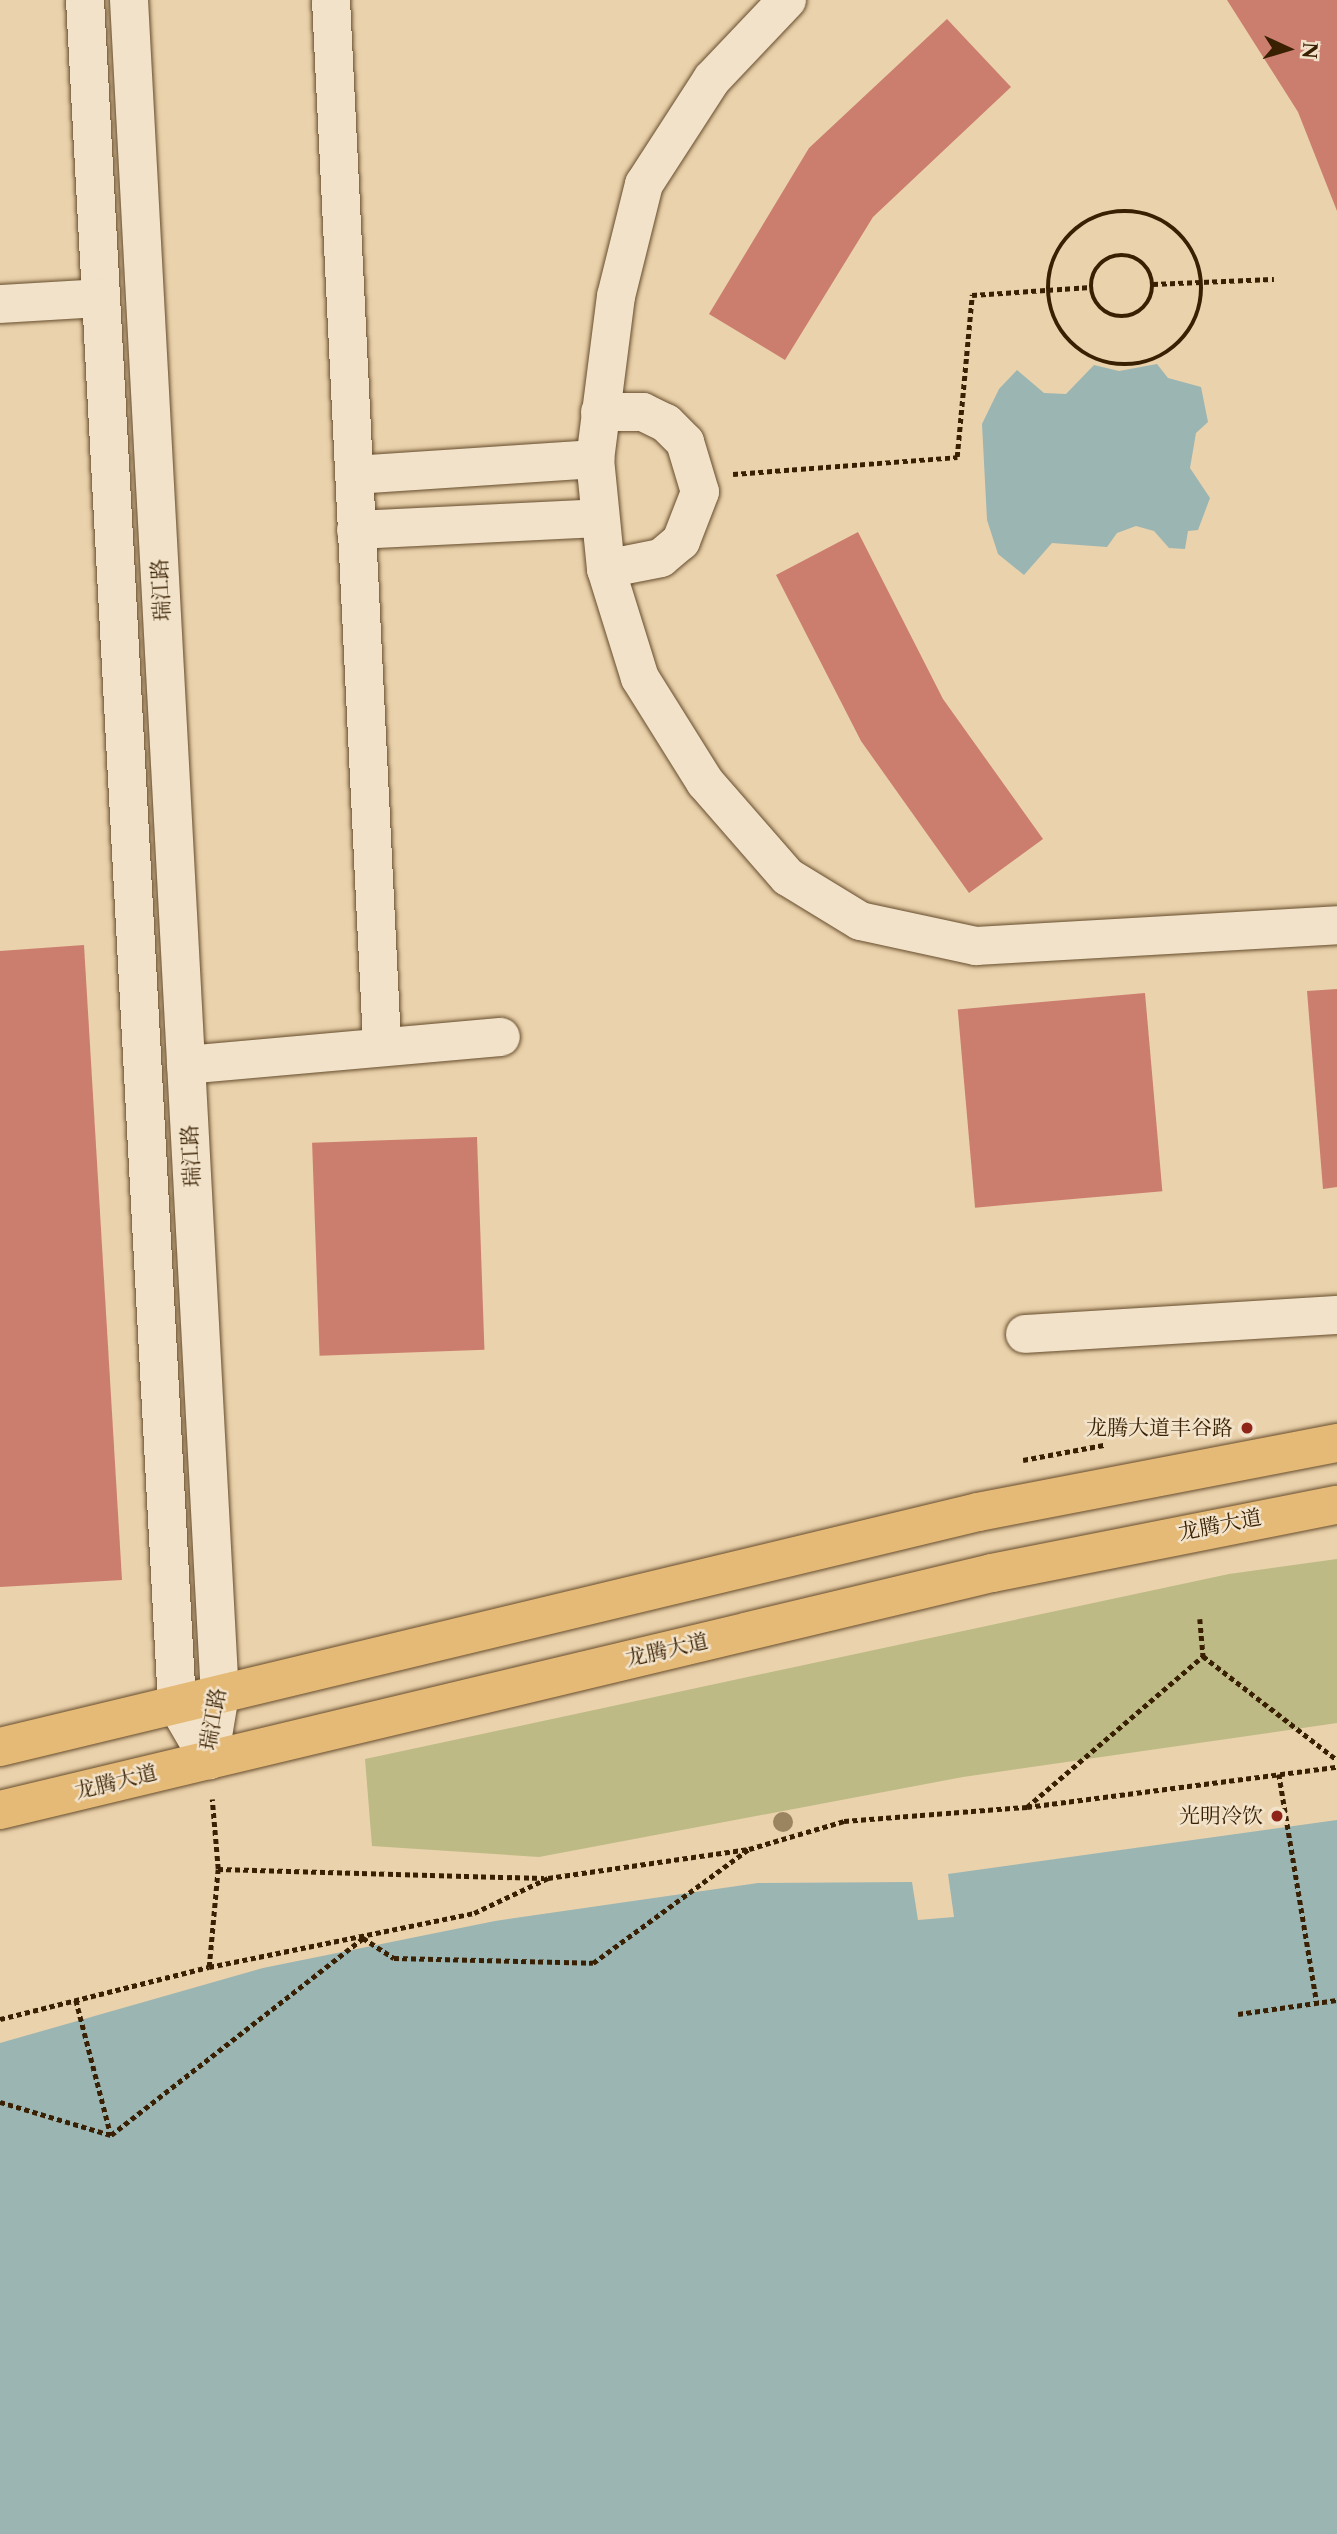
<!DOCTYPE html>
<html>
<head>
<meta charset="utf-8">
<style>
	body { margin:0 }
	#map { position:relative; width:1337px; height:2534px; overflow:hidden; background:#ead2ac; font-family:"Libre Caslon Text","Noto Serif SC",serif }
	div>[style] { position:absolute }
	.green>* { inset:0; background:#bdba85 }
	.water>* { inset:0; background:#9bb5b3 }
	.building>* { inset:0; background:#cc7e6e; transform-origin:0 0 }
	.path>* { height:4.5px; margin-top:-2.25px; transform-origin:0; background:repeating-linear-gradient(90deg,#3a2002 0 5px,transparent 0 8.5px) }
	.path>.ring { margin:-2.25px; padding:0; box-sizing:content-box; background:none; border:4.5px solid #3a2002; border-radius:50% }
	.roads { filter:drop-shadow(0 0 2px #664c2c) drop-shadow(0 0 2px #664c2c) }
	.minor>* { height:38px; margin:-19px; padding:0 19px; transform-origin:19px; border-radius:19px; background:#f1e2c9 }
	.major>* { height:38px; margin:-19px; padding:0 19px; transform-origin:19px; border-radius:19px; background:#e5b976 }
	.path-bridge>* { height:4.5px; margin-top:-2.25px; transform-origin:0; background:repeating-linear-gradient(90deg,#3a2002 0 5px,transparent 0 8.5px) }
	.trees>* { width:20px; height:20px; margin:-10px; border-radius:50%; background:#9b8561 }
	.dots>* { width:19px; height:19px; translate:-50% -50%; box-sizing:border-box; border:4px solid #f1e2c9; border-radius:50% }
	span { translate:-50% -50%; white-space:nowrap; text-align:center; line-height:1.15; -webkit-text-stroke:5px #f1e2c9; paint-order:stroke }
	.street-label { font-size:21px; color:#3a2002 }
	.poi-label { font-size:21px; color:#3a2002 }
	.right { translate:-100% -50%; text-align:right }
	.north { position:absolute; left:1253px; top:14px; width:70px; height:70px; -webkit-text-stroke:5px #f1e2c9; paint-order:stroke; rotate:94deg; font-size:19px; font-weight:700; line-height:28px; text-align:center; color:#3a2002 }
	.north::after { content:''; display:block; margin:auto; width:24px; height:32px; background:#3a2002; clip-path:polygon(50% 0,100% 100%,50% 72%,0 100%) }
</style>
</head>
<body>
<div id="map">
	<div class="green">
		<div style="clip-path:polygon(1337px 1559px,1337px 1723px,963px 1777px,539px 1857px,372px 1846px,365px 1759px,1229px 1574px)"></div>
	</div>
	<div class="water">
		<div style="clip-path:polygon(1157px 364px,1168px 378px,1201px 387px,1208px 422px,1196px 433px,1190px 468px,1210px 498px,1198px 530px,1188px 531px,1185px 549px,1169px 548px,1154px 531px,1136px 526px,1117px 533px,1107px 547px,1052px 543px,1024px 575px,998px 554px,987px 520px,982px 424px,999px 389px,1017px 370px,1044px 393px,1066px 394px,1094px 365px,1119px 371px)"></div>
		<div style="clip-path:polygon(1337px 1820px,1337px 2534px,0 2534px,0 2043px,263px 1968px,495px 1921px,758px 1883px,912px 1882px,918px 1920px,954px 1917px,948px 1874px)"></div>
	</div>
	<div class="building">
		<div style="clip-path:polygon(1227px 0,1337px 0,1337px 211px,1298px 112px)"></div>
		<div style="clip-path:polygon(947px 19px,1011px 87px,873px 217px,785px 360px,709px 314px,809px 148px)"></div>
		<div style="clip-path:polygon(858px 532px,943px 699px,1043px 839px,969px 893px,861px 741px,776px 575px)"></div>
		<div style="clip-path:polygon(84px 945px,122px 1580px,0 1587px,0 951px)"></div>
		<div style="clip-path:polygon(1337px 989px,1337px 1187px,1323px 1189px,1307px 991px)"></div>
		<div style="left:1145px;top:993px;width:199px;height:188px;rotate:85deg"></div>
		<div style="left:477px;top:1137px;width:213px;height:165px;rotate:88deg"></div>
	</div>
	<div class="path">
		<div class="ring" style="left:1048px;top:211px;width:149.5px;height:149.5px"></div>
		<div class="ring" style="left:1091px;top:255px;width:57.5px;height:57.5px"></div>
		<div style="left:1153px;top:284px;width:121px;rotate:-2.4deg"></div>
		<div style="left:733px;top:474px;width:225px;rotate:-4.3deg"></div>
		<div style="left:957px;top:457px;width:163px;rotate:-84.7deg"></div>
		<div style="left:972px;top:295px;width:119px;rotate:-3.8deg"></div>
		<div style="left:1023px;top:1460px;width:82px;rotate:-10.5deg"></div>
		<div style="left:1200px;top:1619px;width:37px;rotate:85deg"></div>
		<div style="left:1279px;top:1774px;width:232px;rotate:80.6deg"></div>
		<div style="left:1027px;top:1807px;width:232px;rotate:-40.6deg"></div>
		<div style="left:1203px;top:1656px;width:170px;rotate:37.8deg"></div>
		<div style="left:218px;top:1869px;width:326px;rotate:1.6deg"></div>
		<div style="left:209px;top:1967px;width:98px;rotate:-84.8deg"></div>
		<div style="left:218px;top:1869px;width:70px;rotate:-94.9deg"></div>
		<div style="left:76px;top:2000px;width:139px;rotate:75.5deg"></div>
		<div style="left:1238px;top:2014px;width:100px;rotate:-8deg"></div>
		<div style="left:0;top:2019px;width:215px;rotate:-14deg"></div>
		<div style="left:209px;top:1967px;width:270px;rotate:-11.5deg"></div>
		<div style="left:474px;top:1913px;width:82px;rotate:-25.3deg"></div>
		<div style="left:548px;top:1878px;width:203px;rotate:-8.2deg"></div>
		<div style="left:749px;top:1849px;width:99px;rotate:-16.4deg"></div>
		<div style="left:844px;top:1821px;width:184px;rotate:-4.4deg"></div>
		<div style="left:1027px;top:1807px;width:313px;rotate:-7.4deg"></div>
	</div>
	<div class="roads">
		<div class="minor">
			<div style="left:85px;top:0;width:1707px;rotate:86.91deg"></div>
			<div style="left:177px;top:1705px;width:64px;rotate:59.8deg"></div>
			<div style="left:129px;top:0;width:1696px;rotate:86.93deg"></div>
			<div style="left:220px;top:1694px;width:67px;rotate:99.5deg"></div>
			<div style="left:331px;top:0;width:1045px;rotate:87.2deg"></div>
			<div style="left:787px;top:0;width:109px;rotate:133.5deg"></div>
			<div style="left:712px;top:79px;width:125px;rotate:122.9deg"></div>
			<div style="left:644px;top:184px;width:115px;rotate:104deg"></div>
			<div style="left:616px;top:296px;width:164px;rotate:97.3deg"></div>
			<div style="left:595px;top:459px;width:111px;rotate:84.3deg"></div>
			<div style="left:606px;top:569px;width:114px;rotate:72.7deg"></div>
			<div style="left:640px;top:678px;width:123px;rotate:58deg"></div>
			<div style="left:705px;top:782px;width:126px;rotate:48.9deg"></div>
			<div style="left:788px;top:877px;width:84px;rotate:31.4deg"></div>
			<div style="left:860px;top:921px;width:119px;rotate:12.2deg"></div>
			<div style="left:976px;top:946px;width:362px;rotate:-3.3deg"></div>
			<div style="left:0;top:304px;width:101px;rotate:-3.4deg"></div>
			<div style="left:600px;top:412px;width:43px"></div>
			<div style="left:643px;top:412px;width:25px;rotate:26deg"></div>
			<div style="left:666px;top:423px;width:27px;rotate:45deg"></div>
			<div style="left:685px;top:442px;width:52px;rotate:73.3deg"></div>
			<div style="left:700px;top:492px;width:53px;rotate:111.2deg"></div>
			<div style="left:681px;top:541px;width:26px;rotate:140deg"></div>
			<div style="left:661px;top:558px;width:56px;rotate:168.7deg"></div>
			<div style="left:354px;top:475px;width:242px;rotate:-3.8deg"></div>
			<div style="left:356px;top:530px;width:243px;rotate:-2.8deg"></div>
			<div style="left:186px;top:1065px;width:316px;rotate:-5.1deg"></div>
			<div style="left:1025px;top:1334px;width:313px;rotate:-3.5deg"></div>
		</div>
		<div class="major">
			<div style="left:0;top:1747px;width:1006px;rotate:-13.51deg"></div>
			<div style="left:978px;top:1512px;width:366px;rotate:-10.9deg"></div>
			<div style="left:0;top:1810px;width:1020px;rotate:-13.44deg"></div>
			<div style="left:992px;top:1573px;width:352px;rotate:-11.2deg"></div>
		</div>
	</div>
	<div class="path-bridge">
		<div style="left:0;top:2102px;width:116px;rotate:16.6deg"></div>
		<div style="left:111px;top:2135px;width:320px;rotate:-38deg"></div>
		<div style="left:363px;top:1938px;width:37px;rotate:33deg"></div>
		<div style="left:394px;top:1958px;width:199px;rotate:1.4deg"></div>
		<div style="left:593px;top:1963px;width:193px;rotate:-36.2deg"></div>
	</div>
	<div class="trees">
		<div style="left:783px;top:1822px"></div>
	</div>
	<div class="dots">
		<div style="left:1247px;top:1428px;background:#8f2418"></div>
		<div style="left:1277px;top:1816px;background:#8f2418"></div>
	</div>
	<div class="street-label">
		<span style="left:161px;top:590px;rotate:-93deg">瑞江路</span>
		<span style="left:191px;top:1156px;rotate:-93deg">瑞江路</span>
		<span style="left:1220px;top:1525px;rotate:-11deg">龙腾大道</span>
		<span style="left:667px;top:1650px;rotate:-13deg">龙腾大道</span>
		<span style="left:213px;top:1719px;rotate:-80deg">瑞江路</span>
		<span style="left:116px;top:1782px;rotate:-14deg">龙腾大道</span>
	</div>
	<div class="poi-label">
		<span class="right" style="left:1233px;top:1428px">龙腾大道丰谷路</span>
		<span class="right" style="left:1263px;top:1816px">光明冷饮</span>
	</div>
	<div class="north">N</div>
</div>
</body>
</html>
